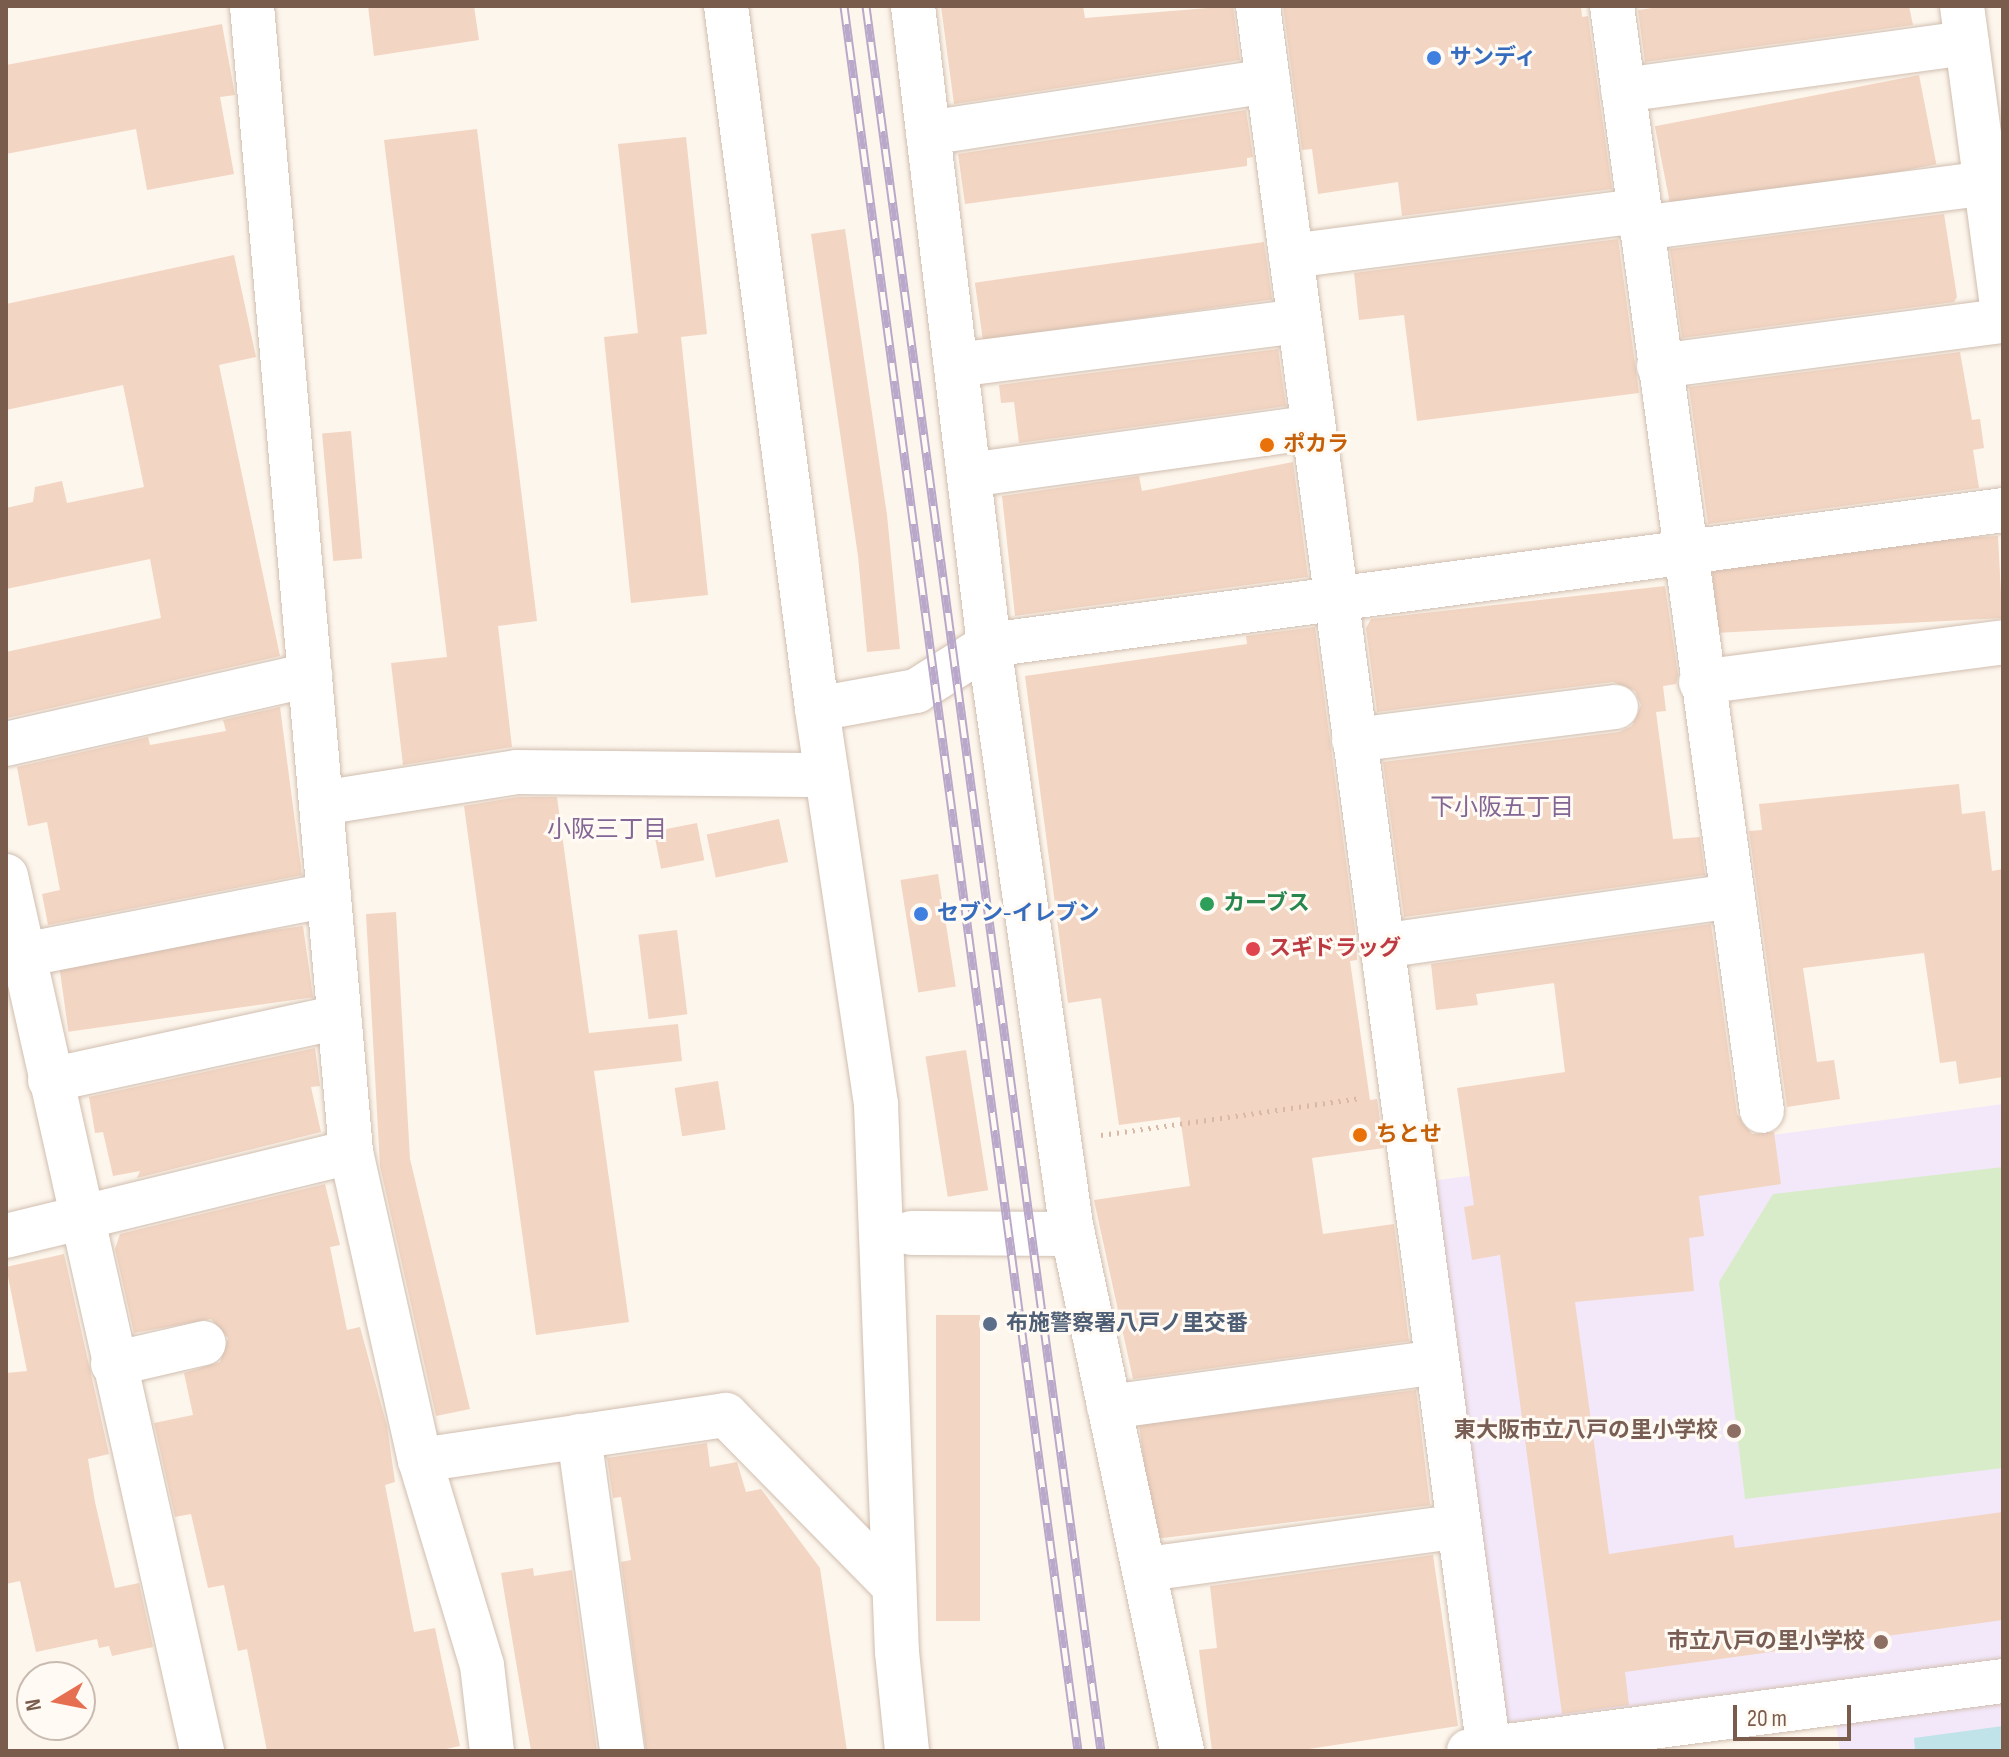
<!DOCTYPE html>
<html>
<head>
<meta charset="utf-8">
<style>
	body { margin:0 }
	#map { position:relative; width:2009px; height:1757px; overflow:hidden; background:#fdf6ec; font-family:"Sofia Sans Condensed","Noto Sans JP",sans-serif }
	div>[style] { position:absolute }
	.education>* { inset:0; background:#f3e8fa }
	.green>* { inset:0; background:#d8ecc9 }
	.water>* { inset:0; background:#bfe3e8 }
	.building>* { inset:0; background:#f3d5c3; transform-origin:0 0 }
	.path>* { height:5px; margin-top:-2.5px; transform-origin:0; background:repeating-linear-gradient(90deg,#d9b8a5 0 2px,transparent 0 8px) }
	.roads { filter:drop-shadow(0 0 2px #d1beb0) drop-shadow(0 0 2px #d1beb0) }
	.minor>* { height:44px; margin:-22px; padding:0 22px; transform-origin:22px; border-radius:22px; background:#fff }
	.rail>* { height:9px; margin-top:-4.5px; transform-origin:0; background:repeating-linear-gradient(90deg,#fffaf3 0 18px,#b9a8c9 0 36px); box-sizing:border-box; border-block:2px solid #b9a8c9 }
	.dots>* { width:22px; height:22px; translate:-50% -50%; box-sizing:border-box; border:4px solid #fffaf3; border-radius:50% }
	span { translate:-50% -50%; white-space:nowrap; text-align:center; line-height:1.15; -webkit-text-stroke:6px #fffaf3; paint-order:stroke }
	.shop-label { font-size:22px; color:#366cbe; font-weight:700 }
	.left { translate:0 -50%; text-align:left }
	.food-label { font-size:22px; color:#c56008; font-weight:700 }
	.leisure-label { font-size:22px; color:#27864d; font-weight:700 }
	.health-label { font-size:22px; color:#be3a42; font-weight:700 }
	.service-label { font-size:22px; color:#4e5e75; font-weight:700 }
	.education-label { font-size:22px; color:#785e54; font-weight:700 }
	.right { translate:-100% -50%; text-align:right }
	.neighbourhood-label { font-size:24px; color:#846695 }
	.frame { position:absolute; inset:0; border:8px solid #7a5c4d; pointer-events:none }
	.north { position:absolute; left:16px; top:1661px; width:80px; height:80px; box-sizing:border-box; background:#fffaf3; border:2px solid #cabbb1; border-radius:50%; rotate:260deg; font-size:22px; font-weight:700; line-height:32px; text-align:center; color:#7a5c4d }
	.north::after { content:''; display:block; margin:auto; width:28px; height:36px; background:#e76f51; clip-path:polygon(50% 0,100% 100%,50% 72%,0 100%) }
	.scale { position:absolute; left:1733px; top:1705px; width:118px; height:36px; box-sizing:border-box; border:4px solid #7a5c4d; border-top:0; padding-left:10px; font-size:24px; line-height:28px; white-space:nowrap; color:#7a5c4d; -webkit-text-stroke:6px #fffaf3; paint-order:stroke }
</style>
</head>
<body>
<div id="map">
	<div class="education">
		<div style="clip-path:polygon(2003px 1104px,2003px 1751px,1840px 1751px,1830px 1681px,1505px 1723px,1431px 1181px)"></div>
	</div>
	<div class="green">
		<div style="clip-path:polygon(2003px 1167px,2003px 1468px,1745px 1499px,1719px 1282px,1773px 1194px)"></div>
	</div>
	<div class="water">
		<div style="clip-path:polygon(2003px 1726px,2003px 1751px,1915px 1751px,1914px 1738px)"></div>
	</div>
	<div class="building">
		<div style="clip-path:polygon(368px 6px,474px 6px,479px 40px,374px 56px)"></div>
		<div style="clip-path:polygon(941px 6px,1083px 6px,1085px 18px,1233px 6px,1240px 60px,954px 104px)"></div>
		<div style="clip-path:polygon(1283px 6px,1581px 6px,1582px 17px,1588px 16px,1612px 189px,1402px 216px,1398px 182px,1318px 194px,1312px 149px,1302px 150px)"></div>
		<div style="clip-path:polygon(1667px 6px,1909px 6px,1913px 25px,1645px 62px,1638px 10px)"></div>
		<div style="clip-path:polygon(222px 24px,235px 95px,220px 97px,234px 174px,147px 190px,136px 129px,6px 154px,6px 65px)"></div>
		<div style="left:1919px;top:75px;width:91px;height:269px;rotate:79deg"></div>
		<div style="clip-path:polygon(1246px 110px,1253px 157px,1247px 158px,1247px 166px,965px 204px,958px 154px)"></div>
		<div style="clip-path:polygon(477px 129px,537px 621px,498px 626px,512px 747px,403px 765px,391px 663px,447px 657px,384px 140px)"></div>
		<div style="clip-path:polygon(686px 137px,707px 334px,681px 337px,708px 595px,631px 603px,604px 337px,638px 333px,618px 144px)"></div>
		<div style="clip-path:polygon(1944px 214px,1957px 297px,1954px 302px,1682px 338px,1670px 249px)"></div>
		<div style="clip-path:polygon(845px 229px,887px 515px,900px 649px,867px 652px,858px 556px,811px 234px)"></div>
		<div style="clip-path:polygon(1618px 239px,1639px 393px,1417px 421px,1404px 315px,1359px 320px,1354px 273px)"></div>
		<div style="left:1264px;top:242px;width:58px;height:292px;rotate:82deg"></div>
		<div style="clip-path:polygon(234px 255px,256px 357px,219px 365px,280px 656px,7px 718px,6px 652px,161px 618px,150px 559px,6px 589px,6px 508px,33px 502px,35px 487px,62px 481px,67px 503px,144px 487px,123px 385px,6px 410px,6px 304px)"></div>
		<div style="clip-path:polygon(1278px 349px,1286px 406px,1019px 443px,1014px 402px,1001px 403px,999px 385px)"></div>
		<div style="clip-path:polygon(1960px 352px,1972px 420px,1980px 419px,1984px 448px,1973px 450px,1979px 488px,1708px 524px,1689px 387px)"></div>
		<div style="left:351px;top:431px;width:128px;height:29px;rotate:85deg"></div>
		<div style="clip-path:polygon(1293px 462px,1308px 577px,1015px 616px,1002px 496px,1139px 476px,1142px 491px)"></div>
		<div style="left:1998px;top:536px;width:82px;height:287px;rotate:87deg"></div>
		<div style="clip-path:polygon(1665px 586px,1678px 675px,1676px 684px,1663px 686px,1666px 711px,1656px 712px,1673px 839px,1700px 837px,1705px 875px,1404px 917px,1383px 762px,1619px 732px,1632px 726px,1641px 705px,1635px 691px,1613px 682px,1377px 712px,1366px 628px,1371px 619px)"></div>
		<div style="clip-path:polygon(1315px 627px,1356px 937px,1357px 960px,1350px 961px,1370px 1100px,1377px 1099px,1384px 1148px,1312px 1158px,1323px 1234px,1394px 1224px,1409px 1341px,1133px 1379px,1094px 1200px,1190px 1186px,1180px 1117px,1119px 1125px,1101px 998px,1068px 1003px,1025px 676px,1247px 644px,1246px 636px)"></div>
		<div style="clip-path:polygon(280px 707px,302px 875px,48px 925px,42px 894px,60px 890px,47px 822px,28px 826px,17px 767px,148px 737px,150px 745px,226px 731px,223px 720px)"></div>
		<div style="clip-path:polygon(1959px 784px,1962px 814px,1985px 811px,1992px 871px,2003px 869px,2003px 1077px,1959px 1084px,1956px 1061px,1940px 1063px,1924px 953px,1803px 968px,1817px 1062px,1834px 1060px,1840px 1099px,1787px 1107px,1749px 831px,1762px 830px,1759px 804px)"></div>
		<div style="clip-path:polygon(518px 797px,557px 797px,589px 1033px,678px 1024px,682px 1061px,594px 1071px,629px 1322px,536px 1335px,464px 806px)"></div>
		<div style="left:779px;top:819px;width:44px;height:74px;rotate:78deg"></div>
		<div style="left:697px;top:823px;width:38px;height:44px;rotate:79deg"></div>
		<div style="left:938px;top:874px;width:114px;height:38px;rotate:81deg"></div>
		<div style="clip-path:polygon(396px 912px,410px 1159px,470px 1409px,436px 1416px,380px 1166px,366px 914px)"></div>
		<div style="clip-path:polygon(1711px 924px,1737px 1114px,1752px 1134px,1774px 1132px,1781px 1184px,1699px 1196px,1704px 1236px,1689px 1238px,1694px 1291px,1575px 1302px,1609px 1554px,1733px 1535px,1735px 1548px,2003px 1512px,2003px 1620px,1625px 1672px,1629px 1705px,1562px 1714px,1500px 1255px,1472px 1260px,1464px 1207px,1474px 1205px,1457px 1088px,1565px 1072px,1554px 983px,1476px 994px,1478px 1005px,1436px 1010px,1431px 964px)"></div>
		<div style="left:303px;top:926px;width:72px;height:247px;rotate:82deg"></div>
		<div style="left:677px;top:930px;width:85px;height:39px;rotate:83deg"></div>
		<div style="clip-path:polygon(315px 1048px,320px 1086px,311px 1087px,321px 1132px,137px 1178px,140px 1171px,113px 1176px,103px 1132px,95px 1133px,89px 1097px)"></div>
		<div style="left:966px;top:1050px;width:142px;height:41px;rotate:81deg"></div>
		<div style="left:718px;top:1081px;width:49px;height:44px;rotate:81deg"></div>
		<div style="clip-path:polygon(325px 1184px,340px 1245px,330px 1247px,347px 1330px,360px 1327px,387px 1426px,395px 1482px,385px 1485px,414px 1632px,435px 1628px,460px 1746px,437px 1751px,267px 1751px,247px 1649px,238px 1651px,224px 1585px,208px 1588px,191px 1514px,175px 1517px,154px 1423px,193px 1415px,184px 1373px,220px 1362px,228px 1338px,211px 1319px,134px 1333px,115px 1249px,120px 1234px)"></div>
		<div style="clip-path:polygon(64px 1254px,109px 1454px,88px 1459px,95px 1502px,115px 1588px,139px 1583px,153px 1647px,112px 1656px,109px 1646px,99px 1648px,97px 1639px,36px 1652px,20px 1581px,6px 1584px,6px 1373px,27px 1371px,6px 1267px)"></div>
		<div style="left:936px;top:1315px;width:44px;height:306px"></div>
		<div style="left:1416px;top:1390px;width:116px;height:279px;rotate:83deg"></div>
		<div style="clip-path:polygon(707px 1443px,710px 1467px,737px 1462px,746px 1492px,761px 1489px,820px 1568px,847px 1751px,646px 1751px,621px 1562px,631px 1560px,621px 1497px,613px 1498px,607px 1458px)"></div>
		<div style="clip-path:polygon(1433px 1555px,1458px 1726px,1296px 1751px,1212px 1751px,1199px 1650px,1217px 1648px,1210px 1586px)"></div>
		<div style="clip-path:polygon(533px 1568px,534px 1576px,572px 1570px,597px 1751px,531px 1751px,501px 1573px)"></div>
	</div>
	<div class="path">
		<div style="left:1101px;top:1135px;width:262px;rotate:-8.1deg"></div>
	</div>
	<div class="roads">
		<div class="minor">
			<div style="left:252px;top:6px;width:1150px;rotate:85.06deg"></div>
			<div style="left:351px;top:1152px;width:316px;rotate:77.4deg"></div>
			<div style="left:420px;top:1460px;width:214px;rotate:73.2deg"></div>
			<div style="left:482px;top:1665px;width:87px;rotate:83.4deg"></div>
			<div style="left:726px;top:6px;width:709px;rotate:82.62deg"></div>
			<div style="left:817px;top:709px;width:399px;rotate:81.5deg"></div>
			<div style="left:876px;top:1104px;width:548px;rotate:87.81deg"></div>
			<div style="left:897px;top:1652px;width:100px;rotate:84.2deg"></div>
			<div style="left:913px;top:6px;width:644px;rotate:83.22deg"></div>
			<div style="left:989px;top:645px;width:586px;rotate:81.95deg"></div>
			<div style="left:1071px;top:1225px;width:538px;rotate:78.08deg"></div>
			<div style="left:1258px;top:6px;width:1760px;rotate:82.46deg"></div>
			<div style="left:1612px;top:6px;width:1115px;rotate:82.27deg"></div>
			<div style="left:1962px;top:6px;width:312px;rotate:82.4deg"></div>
			<div style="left:1623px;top:90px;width:347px;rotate:-7.8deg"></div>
			<div style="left:928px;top:133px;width:344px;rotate:-8.7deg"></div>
			<div style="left:1641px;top:228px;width:365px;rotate:-7.4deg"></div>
			<div style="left:1291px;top:256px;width:350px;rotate:-7.4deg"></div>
			<div style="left:956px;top:365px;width:346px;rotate:-7.3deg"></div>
			<div style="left:1659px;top:366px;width:347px;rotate:-7.5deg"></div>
			<div style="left:969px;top:475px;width:347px;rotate:-7.9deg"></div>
			<div style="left:1701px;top:682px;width:305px;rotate:-7.5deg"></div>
			<div style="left:817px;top:709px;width:101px;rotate:-10.3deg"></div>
			<div style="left:916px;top:691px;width:86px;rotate:-32.2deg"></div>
			<div style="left:989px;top:645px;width:1023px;rotate:-7.58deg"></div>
			<div style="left:1354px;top:740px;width:264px;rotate:-7.2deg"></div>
			<div style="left:6px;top:744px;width:312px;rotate:-12.8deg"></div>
			<div style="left:321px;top:803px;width:197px;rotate:-9deg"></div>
			<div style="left:516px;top:772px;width:311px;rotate:0.6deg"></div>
			<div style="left:6px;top:876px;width:897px;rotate:77.37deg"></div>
			<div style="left:1381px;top:946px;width:355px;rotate:-8.1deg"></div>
			<div style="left:23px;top:955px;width:312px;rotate:-11.1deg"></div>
			<div style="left:50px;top:1080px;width:296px;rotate:-12.3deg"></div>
			<div style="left:911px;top:1233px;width:162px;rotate:0.4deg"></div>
			<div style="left:6px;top:1236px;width:355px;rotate:-13.7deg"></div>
			<div style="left:113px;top:1364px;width:93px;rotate:-13deg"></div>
			<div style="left:1109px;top:1407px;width:331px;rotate:-7.8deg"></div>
			<div style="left:579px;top:1436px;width:318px;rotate:82.2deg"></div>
			<div style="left:420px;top:1460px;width:309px;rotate:-8.4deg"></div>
			<div style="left:726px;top:1415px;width:240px;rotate:45.5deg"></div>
			<div style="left:1147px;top:1569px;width:315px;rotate:-7.8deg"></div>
			<div style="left:1469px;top:1751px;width:539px;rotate:-7.47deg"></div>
		</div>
	</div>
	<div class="rail">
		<div style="left:844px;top:6px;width:1761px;rotate:82.36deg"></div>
		<div style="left:866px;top:6px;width:1761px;rotate:82.33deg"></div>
	</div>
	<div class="dots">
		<div style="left:1434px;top:58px;background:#3f7fe0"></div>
		<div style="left:1267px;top:445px;background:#e8710a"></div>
		<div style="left:1207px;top:904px;background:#2e9e5b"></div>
		<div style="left:921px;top:914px;background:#3f7fe0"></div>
		<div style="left:1253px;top:949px;background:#e0444e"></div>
		<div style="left:1360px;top:1135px;background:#e8710a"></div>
		<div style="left:990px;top:1324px;background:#5c6f8a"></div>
		<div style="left:1734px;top:1431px;background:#8d6e63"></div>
		<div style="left:1881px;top:1642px;background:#8d6e63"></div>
	</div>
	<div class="shop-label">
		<span class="left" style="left:1450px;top:58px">サンディ</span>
		<span class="left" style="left:937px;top:914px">セブン-イレブン</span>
	</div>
	<div class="food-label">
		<span class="left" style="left:1283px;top:445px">ポカラ</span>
		<span class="left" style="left:1376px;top:1135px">ちとせ</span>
	</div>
	<div class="leisure-label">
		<span class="left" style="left:1223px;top:904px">カーブス</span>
	</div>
	<div class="health-label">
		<span class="left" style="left:1269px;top:949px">スギドラッグ</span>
	</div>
	<div class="service-label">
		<span class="left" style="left:1006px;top:1324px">布施警察署八戸ノ里交番</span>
	</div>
	<div class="education-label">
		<span class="right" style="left:1718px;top:1431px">東大阪市立八戸の里小学校</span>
		<span class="right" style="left:1865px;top:1642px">市立八戸の里小学校</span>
	</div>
	<div class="neighbourhood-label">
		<span style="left:1502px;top:808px">下小阪五丁目</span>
		<span style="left:607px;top:830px">小阪三丁目</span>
	</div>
	<div class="frame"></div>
	<div class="north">N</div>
	<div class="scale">20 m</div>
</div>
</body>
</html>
